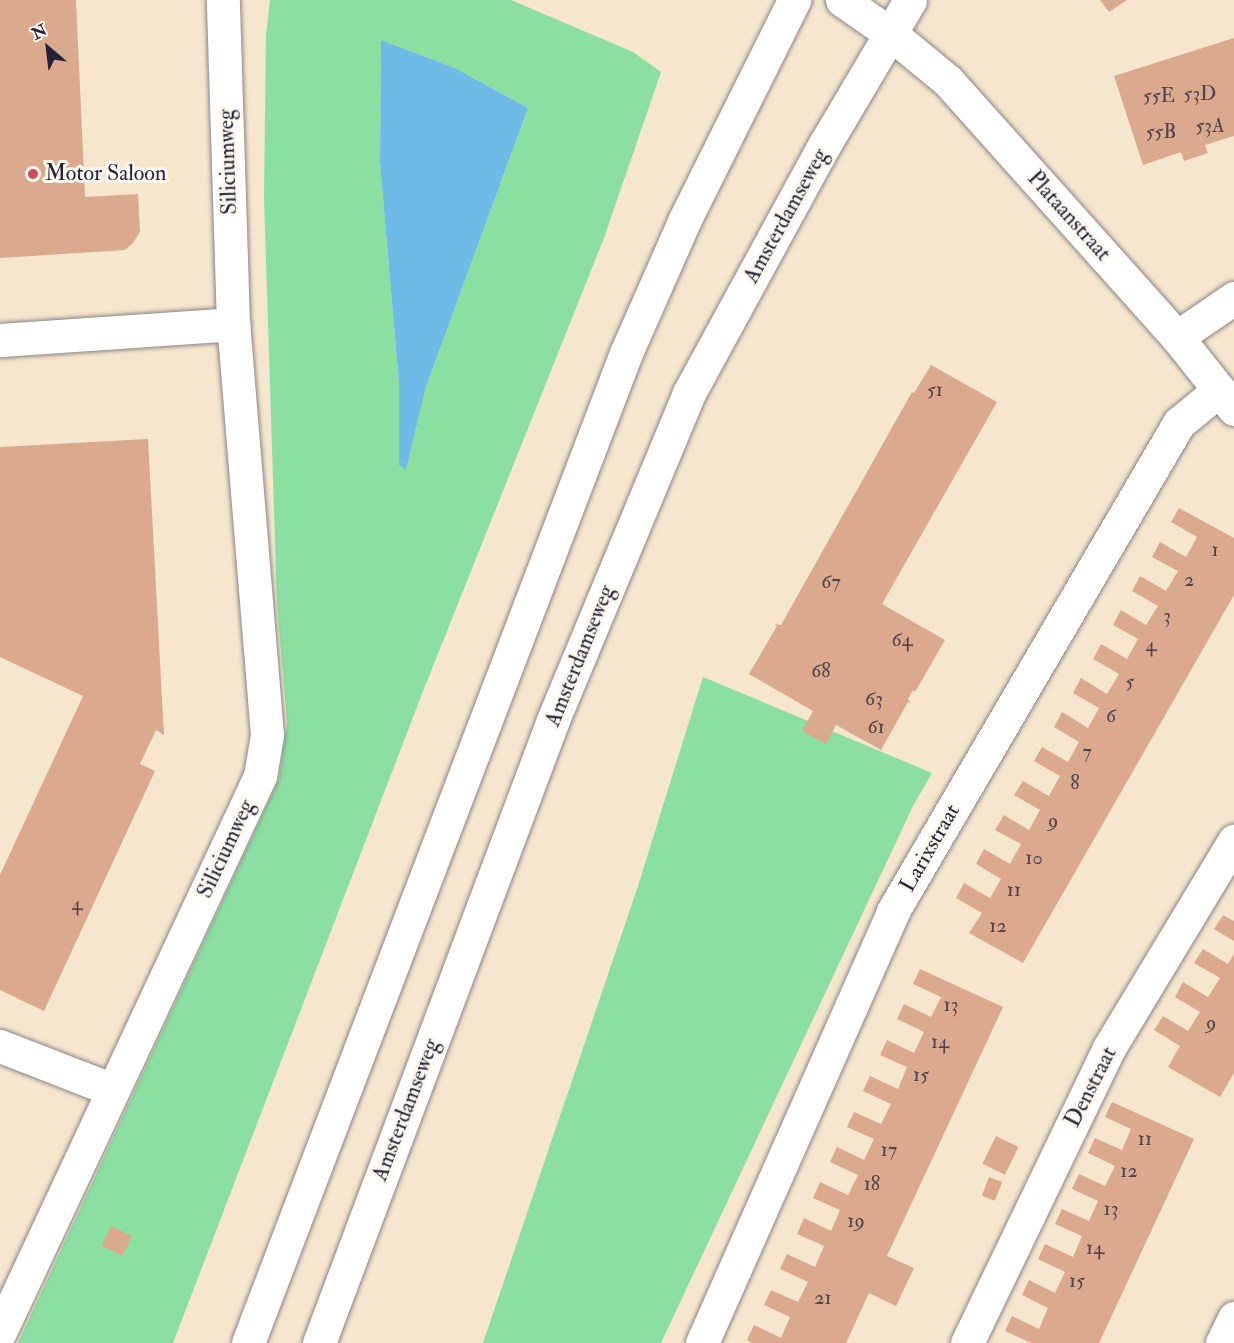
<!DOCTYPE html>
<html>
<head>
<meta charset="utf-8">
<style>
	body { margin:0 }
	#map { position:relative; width:1234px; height:1343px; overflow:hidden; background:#f6e6ce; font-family:"IM FELL Double Pica",serif }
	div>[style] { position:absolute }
	.green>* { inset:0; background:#8adfa1 }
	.water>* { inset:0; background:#6ebbe8 }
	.building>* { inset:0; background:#dba98d; transform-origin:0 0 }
	.roads { filter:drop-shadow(0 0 2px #8c8484) drop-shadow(0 0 2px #8c8484) }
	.minor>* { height:33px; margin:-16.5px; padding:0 16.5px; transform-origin:16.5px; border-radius:16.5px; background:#fff }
	.major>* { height:33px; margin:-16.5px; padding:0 16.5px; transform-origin:16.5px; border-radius:16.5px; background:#fff }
	.dots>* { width:16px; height:16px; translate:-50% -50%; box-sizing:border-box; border:3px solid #fbf7ec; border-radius:50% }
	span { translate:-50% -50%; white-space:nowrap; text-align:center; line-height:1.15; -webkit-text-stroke:6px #fbf7ec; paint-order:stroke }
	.number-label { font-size:20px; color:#504450 }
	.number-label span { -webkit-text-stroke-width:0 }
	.street-label { font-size:22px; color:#22223b }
	.poi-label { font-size:22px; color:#22223b }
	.left { translate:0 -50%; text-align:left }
	.north { position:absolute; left:18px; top:18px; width:60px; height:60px; -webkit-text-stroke:4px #fbf7ec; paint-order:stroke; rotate:332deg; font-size:16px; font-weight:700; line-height:24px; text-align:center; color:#22223b }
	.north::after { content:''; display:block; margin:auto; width:21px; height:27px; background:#22223b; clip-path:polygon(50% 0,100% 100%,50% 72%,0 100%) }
</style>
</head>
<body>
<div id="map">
	<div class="green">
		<div style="clip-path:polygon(evenodd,270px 0,511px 0,633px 52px,661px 72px,604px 238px,420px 699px,173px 1343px,18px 1343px,279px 779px,287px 722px,277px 604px,264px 198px,266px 35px,270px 0,381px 40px,455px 68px,528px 108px,426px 387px,406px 470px,399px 465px,399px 384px,380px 163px,381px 40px)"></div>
		<div style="clip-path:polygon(703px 677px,932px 773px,913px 806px,661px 1343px,483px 1343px,638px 886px)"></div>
	</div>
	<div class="water">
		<div style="clip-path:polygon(381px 40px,455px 68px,528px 108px,426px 387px,406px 470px,399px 465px,399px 384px,380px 163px)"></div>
	</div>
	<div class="building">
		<div style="clip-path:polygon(0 0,76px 0,85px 197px,138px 194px,140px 232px,133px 243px,125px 250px,0 258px)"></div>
		<div style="clip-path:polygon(1100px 0,1127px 0,1109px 12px)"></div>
		<div style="clip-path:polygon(1234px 38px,1234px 136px,1205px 145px,1208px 153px,1184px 161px,1181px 152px,1143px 165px,1114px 76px)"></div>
		<div style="clip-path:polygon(931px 365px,997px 402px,882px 604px,945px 640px,915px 692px,913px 690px,908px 699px,911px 704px,908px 702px,881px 750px,836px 725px,826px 744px,802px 731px,813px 711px,749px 674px,777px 626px,774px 624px,781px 625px,912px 392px,914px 393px)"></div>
		<div style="clip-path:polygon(148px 439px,164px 735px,156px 730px,140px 764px,155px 771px,44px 1011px,0 990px,0 875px,83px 696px,0 657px,0 447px)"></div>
		<div style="clip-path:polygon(1179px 508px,1234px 538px,1234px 595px,1023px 963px,969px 933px,982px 913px,956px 898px,964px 883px,990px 898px,1001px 879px,976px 864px,984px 849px,1010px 864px,1021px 844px,995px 830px,1004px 815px,1029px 830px,1040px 810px,1014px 795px,1023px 781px,1049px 796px,1060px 776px,1034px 761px,1042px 747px,1068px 762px,1079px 742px,1054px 727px,1062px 712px,1088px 728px,1099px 708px,1073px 693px,1081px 678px,1107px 694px,1119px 674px,1093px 659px,1101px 644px,1127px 659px,1138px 639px,1113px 625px,1121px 610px,1146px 625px,1158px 606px,1132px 591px,1140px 576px,1166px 591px,1178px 571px,1152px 557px,1160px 542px,1186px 557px,1197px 537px,1171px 522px)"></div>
		<div style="clip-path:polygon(1223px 915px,1234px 921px,1234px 941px,1214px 929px)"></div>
		<div style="clip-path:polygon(1203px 949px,1228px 964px,1234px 954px,1234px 1073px,1220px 1097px,1168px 1067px,1180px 1046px,1154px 1030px,1163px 1016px,1188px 1031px,1200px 1012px,1175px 997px,1183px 982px,1208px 997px,1220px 978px,1194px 963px)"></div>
		<div style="clip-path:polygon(920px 969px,1003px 1007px,887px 1256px,914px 1268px,896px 1306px,869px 1293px,846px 1343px,752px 1343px,747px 1340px,754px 1325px,781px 1338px,790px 1317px,764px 1305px,771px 1290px,798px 1302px,808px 1282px,780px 1269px,787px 1254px,815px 1267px,824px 1246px,797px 1234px,804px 1218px,831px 1231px,840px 1210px,813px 1198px,820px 1182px,848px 1195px,858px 1175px,830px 1162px,837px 1147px,864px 1160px,874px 1139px,847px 1127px,854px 1112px,881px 1124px,891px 1104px,863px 1091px,870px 1076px,898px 1089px,907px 1067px,880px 1055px,887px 1040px,914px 1053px,924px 1032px,897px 1019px,904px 1004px,931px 1017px,941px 997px,913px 984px)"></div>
		<div style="clip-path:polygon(1112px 1102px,1194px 1139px,1099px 1343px,1031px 1343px,1005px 1331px,1012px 1316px,1039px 1329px,1048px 1308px,1022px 1295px,1029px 1280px,1055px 1293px,1065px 1272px,1038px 1259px,1045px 1244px,1073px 1257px,1082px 1236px,1055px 1224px,1062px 1209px,1089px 1221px,1098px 1201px,1072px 1189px,1079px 1174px,1105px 1186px,1115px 1166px,1088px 1153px,1095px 1138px,1122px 1150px,1131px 1129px,1105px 1117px)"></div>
		<div style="left:996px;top:1136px;width:25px;height:31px;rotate:26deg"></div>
		<div style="left:989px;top:1177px;width:14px;height:20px;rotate:21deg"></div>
		<div style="left:111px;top:1226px;width:23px;height:22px;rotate:25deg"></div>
	</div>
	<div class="roads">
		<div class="minor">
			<div style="left:842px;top:0;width:60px;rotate:34.8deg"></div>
			<div style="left:891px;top:34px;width:74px;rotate:39.5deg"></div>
			<div style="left:948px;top:81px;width:343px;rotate:48.2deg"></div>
			<div style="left:1177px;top:337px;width:92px;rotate:51.6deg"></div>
			<div style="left:1177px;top:337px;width:69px;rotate:-34.4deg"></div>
			<div style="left:0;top:340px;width:234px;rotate:-3.9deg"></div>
			<div style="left:0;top:1046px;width:121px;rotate:21.3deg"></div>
			<div style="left:0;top:1332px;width:614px;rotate:-64.94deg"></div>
			<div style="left:260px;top:776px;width:42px;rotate:-80.3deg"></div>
			<div style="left:267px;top:735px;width:412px;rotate:-94.7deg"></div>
			<div style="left:233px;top:324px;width:324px;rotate:-91.8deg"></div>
			<div style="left:702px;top:1343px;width:472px;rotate:-66.1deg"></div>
			<div style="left:893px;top:911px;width:566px;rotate:-59.63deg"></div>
			<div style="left:1179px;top:423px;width:52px;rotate:-39.5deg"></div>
			<div style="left:967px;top:1343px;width:327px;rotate:-64.3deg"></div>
			<div style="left:1109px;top:1048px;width:242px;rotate:-58.9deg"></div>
			<div style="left:1222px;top:1343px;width:28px;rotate:-64deg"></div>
		</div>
		<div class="major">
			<div style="left:248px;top:1343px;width:1060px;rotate:-69.1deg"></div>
			<div style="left:626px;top:353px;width:146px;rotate:-66.2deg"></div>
			<div style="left:685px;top:219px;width:245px;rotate:-63.5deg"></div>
			<div style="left:319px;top:1343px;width:665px;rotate:-69.41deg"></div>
			<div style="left:553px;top:720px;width:354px;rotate:-67.4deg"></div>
			<div style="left:689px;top:393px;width:284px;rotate:-61.4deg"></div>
			<div style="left:825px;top:144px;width:167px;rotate:-59.4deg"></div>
		</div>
	</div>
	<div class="dots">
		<div style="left:33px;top:174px;background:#d1495b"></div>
	</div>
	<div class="number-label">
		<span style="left:1200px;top:93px">53D</span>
		<span style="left:1159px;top:95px">55E</span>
		<span style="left:1210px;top:125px">53A</span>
		<span style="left:1161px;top:131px">55B</span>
		<span style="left:935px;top:389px">51</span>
		<span style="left:1215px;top:549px">1</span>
		<span style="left:1189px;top:579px">2</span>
		<span style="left:831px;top:581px">67</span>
		<span style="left:1167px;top:615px">3</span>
		<span style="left:902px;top:639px">64</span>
		<span style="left:1151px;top:644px">4</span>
		<span style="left:821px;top:670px">68</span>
		<span style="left:1130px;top:681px">5</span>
		<span style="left:874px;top:698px">63</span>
		<span style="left:1111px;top:715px">6</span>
		<span style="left:876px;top:726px">61</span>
		<span style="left:1087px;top:751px">7</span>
		<span style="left:1075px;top:782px">8</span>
		<span style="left:1053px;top:820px">9</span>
		<span style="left:1034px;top:857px">10</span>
		<span style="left:1014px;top:889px">11</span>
		<span style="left:77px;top:903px">4</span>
		<span style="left:998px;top:925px">12</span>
		<span style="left:951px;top:1004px">13</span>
		<span style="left:1211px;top:1022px">9</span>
		<span style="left:940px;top:1041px">14</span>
		<span style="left:921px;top:1074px">15</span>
		<span style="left:1145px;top:1138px">11</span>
		<span style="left:889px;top:1149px">17</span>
		<span style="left:1129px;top:1170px">12</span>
		<span style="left:872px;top:1183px">18</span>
		<span style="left:1111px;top:1208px">13</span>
		<span style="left:856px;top:1220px">19</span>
		<span style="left:1095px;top:1247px">14</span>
		<span style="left:1077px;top:1280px">15</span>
		<span style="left:823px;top:1297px">21</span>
	</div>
	<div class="street-label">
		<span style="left:228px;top:162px;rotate:-92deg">Siliciumweg</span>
		<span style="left:786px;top:216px;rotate:-61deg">Amsterdamseweg</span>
		<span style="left:1069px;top:216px;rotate:48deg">Plataanstraat</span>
		<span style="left:580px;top:656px;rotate:-68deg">Amsterdamseweg</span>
		<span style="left:930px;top:848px;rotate:-60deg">Larixstraat</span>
		<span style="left:226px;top:849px;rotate:-65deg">Siliciumweg</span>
		<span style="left:1091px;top:1087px;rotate:-63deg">Denstraat</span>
		<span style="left:406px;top:1110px;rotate:-69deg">Amsterdamseweg</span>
	</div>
	<div class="poi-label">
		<span class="left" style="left:45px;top:174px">Motor Saloon</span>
	</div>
	<div class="north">N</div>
</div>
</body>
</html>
